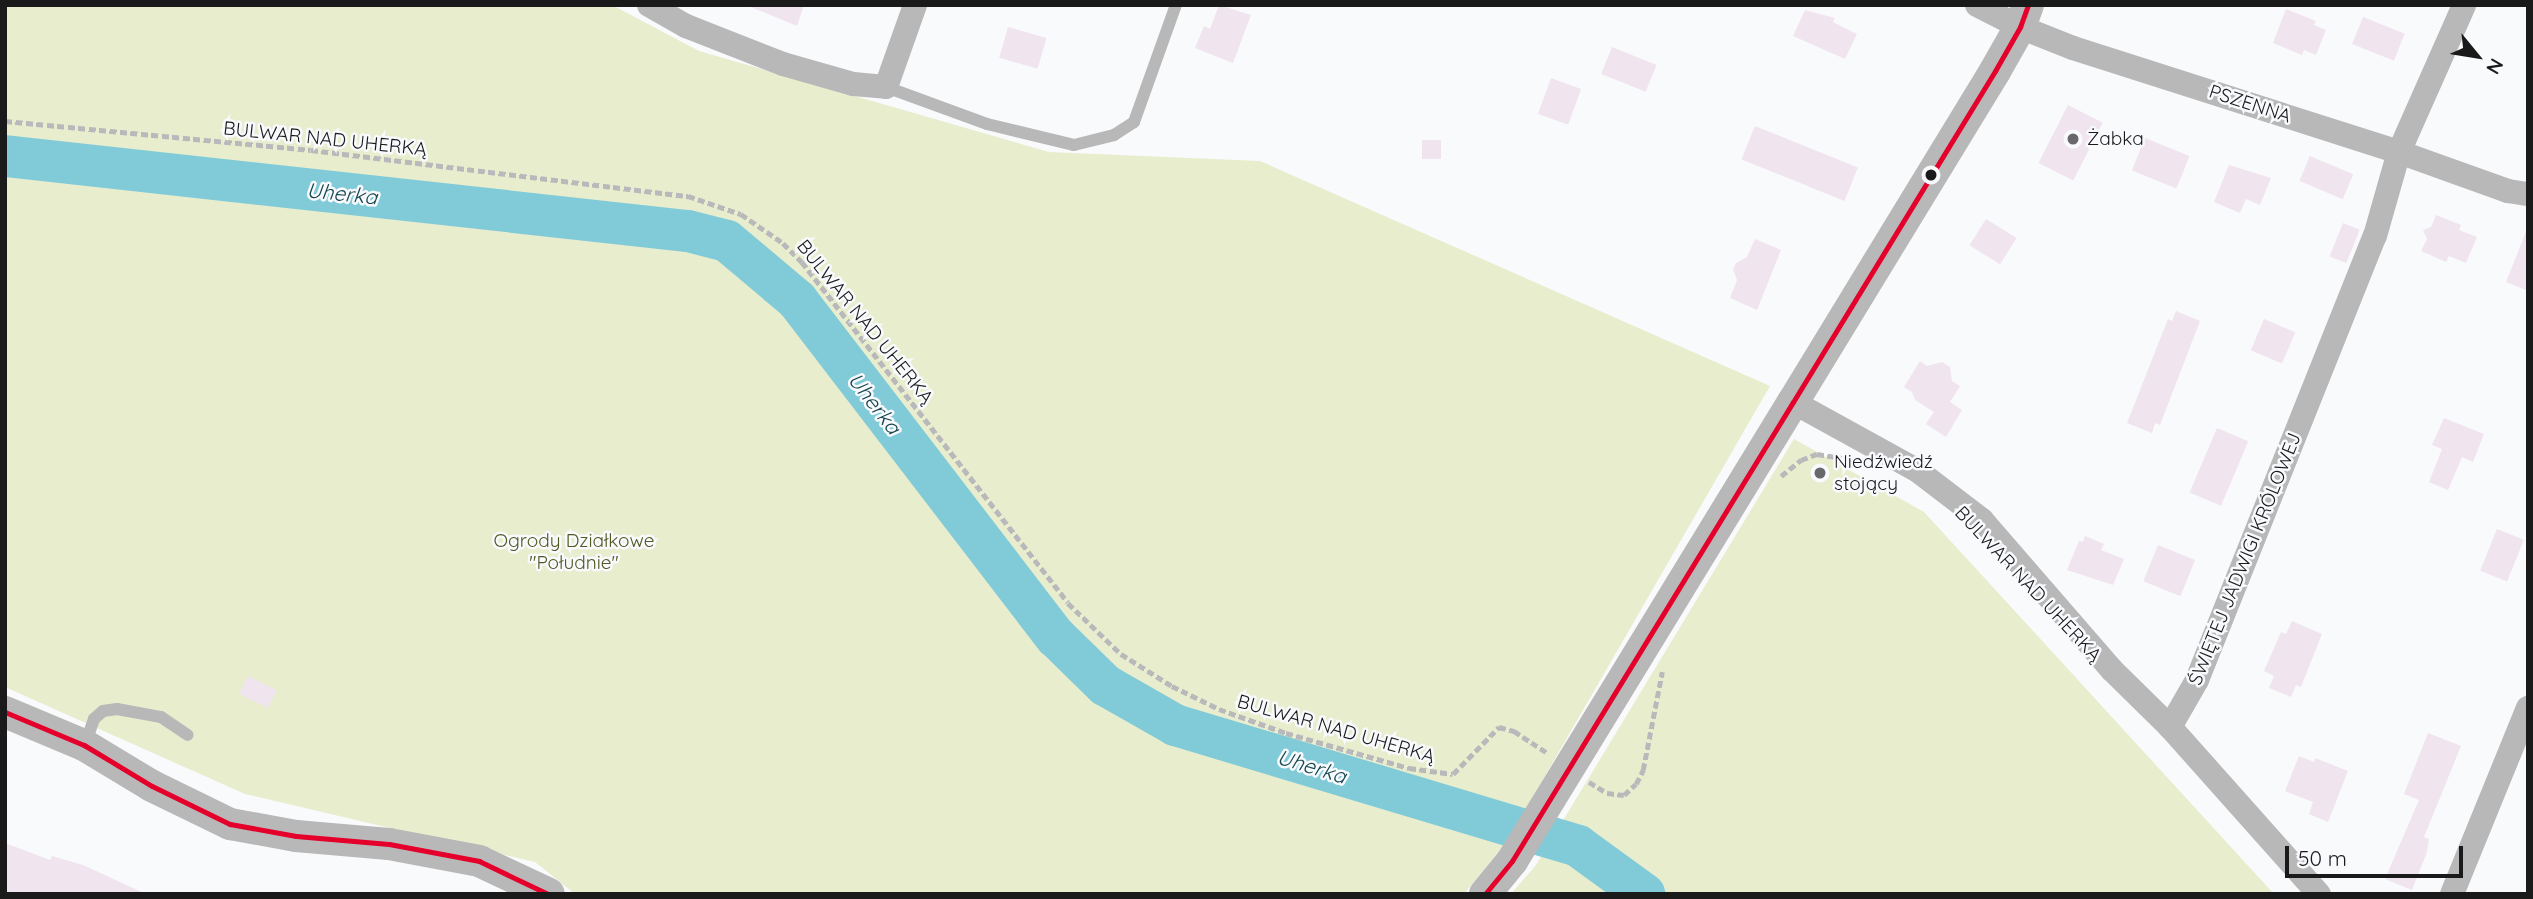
<!DOCTYPE html>
<html>
<head>
<meta charset="utf-8">
<style>
	body { margin:0 }
	#map { position:relative; width:2533px; height:899px; overflow:hidden; background:#f9fafc; font-family:Quicksand,sans-serif }
	div>[style] { position:absolute }
	.green>* { inset:0; background:#e8edce }
	.river>* { height:42px; margin:-21px; padding:0 21px; transform-origin:21px; border-radius:21px; background:#81cbd9 }
	.building>* { inset:0; background:#f0e4ef; transform-origin:0 0 }
	.path>* { height:4.5px; margin-top:-2.25px; transform-origin:0; background:repeating-linear-gradient(90deg,#b9b9bb 0 7px,transparent 0 10.5px) }
	.service>* { height:12px; margin:-6px; padding:0 6px; transform-origin:6px; border-radius:6px; background:#b8b8b8 }
	.minor>* { height:24px; margin:-12px; padding:0 12px; transform-origin:12px; border-radius:12px; background:#b8b8b8 }
	.tertiary>* { height:32px; margin:-16px; padding:0 16px; transform-origin:16px; border-radius:16px; background:#b8b8b8 }
	.bus-1>* { height:5px; margin:-2.5px; padding:0 2.5px; transform-origin:2.5px; border-radius:2.5px; background:#e4002b }
	.dots>* { width:19px; height:19px; translate:-50% -50%; box-sizing:border-box; border:4px solid #f8fafd; border-radius:50% }
	span { translate:-50% -50%; white-space:nowrap; text-align:center; line-height:1.15; -webkit-text-stroke:5px #f8fafd; paint-order:stroke }
	.street-label { font-size:19px; color:#1a1a1b }
	.poi-label { font-size:19px; color:#1a1a1b }
	.left { translate:0 -50%; text-align:left }
	.park-label { font-size:19px; color:#525821 }
	.water-label { font-size:21px; color:#17464e; font-style:italic }
	.frame { position:absolute; inset:0; border:7px solid #1a1a1b; pointer-events:none }
	.north { position:absolute; left:2442px; top:21px; width:70px; height:70px; -webkit-text-stroke:5px #f8fafd; paint-order:stroke; rotate:120deg; font-size:19px; font-weight:700; line-height:28px; text-align:center; color:#1a1a1b }
	.north::after { content:''; display:block; margin:auto; width:24px; height:32px; background:#1a1a1b; clip-path:polygon(50% 0,100% 100%,50% 72%,0 100%) }
	.scale { position:absolute; left:2285px; top:846px; width:178px; height:32px; box-sizing:border-box; border:4px solid #1a1a1b; border-top:0; padding-left:9px; font-size:21px; line-height:24px; white-space:nowrap; color:#1a1a1b; -webkit-text-stroke:5px #f8fafd; paint-order:stroke }
</style>
</head>
<body>
<div id="map">
	<div class="green">
		<div style="clip-path:polygon(5px 5px,612px 5px,699px 51px,1049px 152px,1260px 161px,1770px 386px,1508px 840px,1464px 894px,575px 894px,535px 862px,245px 794px,5px 687px)"></div>
		<div style="clip-path:polygon(1794px 439px,1924px 512px,2274px 894px,1511px 894px,1536px 865px)"></div>
	</div>
	<div class="river">
		<div style="left:5px;top:156px;width:687px;rotate:6.27deg"></div>
		<div style="left:688px;top:231px;width:40px;rotate:14.4deg"></div>
		<div style="left:727px;top:241px;width:92px;rotate:40.1deg"></div>
		<div style="left:797px;top:300px;width:425px;rotate:52.5deg"></div>
		<div style="left:1056px;top:637px;width:69px;rotate:44.4deg"></div>
		<div style="left:1105px;top:685px;width:81px;rotate:29.7deg"></div>
		<div style="left:1175px;top:725px;width:421px;rotate:16.7deg"></div>
		<div style="left:1578px;top:846px;width:82px;rotate:36deg"></div>
	</div>
	<div class="building">
		<div style="clip-path:polygon(746px 5px,804px 5px,797px 26px)"></div>
		<div style="clip-path:polygon(1219px 5px,1251px 15px,1233px 63px,1195px 48px,1204px 26px,1210px 29px)"></div>
		<div style="clip-path:polygon(2286px 9px,2316px 21px,2314px 25px,2326px 30px,2316px 55px,2304px 50px,2302px 55px,2273px 43px)"></div>
		<div style="clip-path:polygon(1805px 10px,1835px 18px,1833px 22px,1857px 34px,1845px 59px,1793px 36px)"></div>
		<div style="left:2363px;top:17px;width:45px;height:29px;rotate:22deg"></div>
		<div style="left:1008px;top:27px;width:40px;height:32px;rotate:16deg"></div>
		<div style="left:1612px;top:47px;width:48px;height:29px;rotate:22deg"></div>
		<div style="left:1551px;top:78px;width:32px;height:38px;rotate:20deg"></div>
		<div style="left:2068px;top:105px;width:39px;height:65px;rotate:27deg"></div>
		<div style="left:1755px;top:126px;width:111px;height:36px;rotate:22deg"></div>
		<div style="left:2145px;top:138px;width:48px;height:35px;rotate:22deg"></div>
		<div style="left:1422px;top:140px;width:19px;height:19px"></div>
		<div style="left:2310px;top:156px;width:47px;height:27px;rotate:23deg"></div>
		<div style="clip-path:polygon(2229px 165px,2271px 178px,2260px 205px,2246px 199px,2240px 213px,2214px 202px)"></div>
		<div style="clip-path:polygon(2436px 215px,2461px 225px,2459px 230px,2477px 237px,2466px 263px,2449px 256px,2446px 262px,2421px 251px,2427px 239px,2423px 230px,2431px 227px)"></div>
		<div style="left:1986px;top:219px;width:36px;height:31px;rotate:32deg"></div>
		<div style="left:2343px;top:223px;width:18px;height:36px;rotate:22deg"></div>
		<div style="clip-path:polygon(2527px 229px,2528px 229px,2528px 291px,2506px 282px)"></div>
		<div style="clip-path:polygon(1755px 239px,1781px 250px,1757px 310px,1730px 298px,1737px 280px,1733px 269px,1736px 263px,1747px 257px)"></div>
		<div style="clip-path:polygon(2176px 311px,2200px 321px,2160px 425px,2155px 423px,2152px 433px,2127px 423px,2168px 319px,2172px 321px)"></div>
		<div style="left:2264px;top:319px;width:34px;height:34px;rotate:23deg"></div>
		<div style="clip-path:polygon(1920px 361px,1927px 366px,1942px 362px,1950px 367px,1952px 381px,1960px 386px,1950px 402px,1962px 410px,1946px 437px,1926px 424px,1934px 412px,1915px 400px,1912px 392px,1904px 387px)"></div>
		<div style="clip-path:polygon(2444px 418px,2484px 434px,2473px 462px,2462px 457px,2448px 490px,2429px 482px,2442px 449px,2432px 445px)"></div>
		<div style="left:2217px;top:428px;width:34px;height:70px;rotate:23deg"></div>
		<div style="left:2497px;top:529px;width:29px;height:45px;rotate:22deg"></div>
		<div style="clip-path:polygon(2085px 536px,2104px 544px,2101px 550px,2124px 559px,2113px 585px,2067px 570px,2079px 541px,2083px 542px)"></div>
		<div style="left:2158px;top:545px;width:40px;height:39px;rotate:22deg"></div>
		<div style="clip-path:polygon(2292px 621px,2322px 634px,2301px 687px,2296px 685px,2291px 697px,2269px 688px,2274px 676px,2264px 671px,2281px 632px,2286px 634px)"></div>
		<div style="left:248px;top:676px;width:32px;height:20px;rotate:26deg"></div>
		<div style="clip-path:polygon(2428px 733px,2461px 746px,2424px 837px,2429px 839px,2427px 852px,2412px 890px,2385px 879px,2419px 800px,2404px 794px)"></div>
		<div style="clip-path:polygon(2299px 756px,2314px 762px,2315px 758px,2348px 771px,2328px 822px,2309px 814px,2313px 802px,2285px 791px)"></div>
		<div style="clip-path:polygon(5px 843px,50px 860px,52px 856px,83px 865px,146px 894px,5px 894px)"></div>
	</div>
	<div class="path">
		<div style="left:5px;top:121px;width:307px;rotate:5.4deg"></div>
		<div style="left:311px;top:150px;width:380px;rotate:7deg"></div>
		<div style="left:688px;top:196px;width:56px;rotate:18.8deg"></div>
		<div style="left:741px;top:214px;width:51px;rotate:34.6deg"></div>
		<div style="left:783px;top:243px;width:27px;rotate:45deg"></div>
		<div style="left:802px;top:262px;width:432px;rotate:52deg"></div>
		<div style="left:1068px;top:603px;width:74px;rotate:43.9deg"></div>
		<div style="left:1121px;top:654px;width:60px;rotate:32.1deg"></div>
		<div style="left:1172px;top:686px;width:52px;rotate:26.1deg"></div>
		<div style="left:1219px;top:709px;width:71px;rotate:19.7deg"></div>
		<div style="left:1286px;top:733px;width:128px;rotate:15.9deg"></div>
		<div style="left:1409px;top:768px;width:44px;rotate:7.8deg"></div>
		<div style="left:1453px;top:774px;width:66px;rotate:-45.6deg"></div>
		<div style="left:1499px;top:727px;width:16px;rotate:15deg"></div>
		<div style="left:1514px;top:731px;width:42px;rotate:33.3deg"></div>
		<div style="left:1781px;top:476px;width:26px;rotate:-39deg"></div>
		<div style="left:1801px;top:460px;width:17px;rotate:-21deg"></div>
		<div style="left:1817px;top:454px;width:25px;rotate:9deg"></div>
		<div style="left:1589px;top:782px;width:21px;rotate:31deg"></div>
		<div style="left:1607px;top:793px;width:17px;rotate:7deg"></div>
		<div style="left:1624px;top:795px;width:16px;rotate:-43deg"></div>
		<div style="left:1636px;top:784px;width:16px;rotate:-63deg"></div>
		<div style="left:1643px;top:770px;width:100px;rotate:-79deg"></div>
	</div>
	<div class="service">
		<div style="left:886px;top:87px;width:108px;rotate:20.1deg"></div>
		<div style="left:987px;top:124px;width:89px;rotate:13.6deg"></div>
		<div style="left:1074px;top:145px;width:41px;rotate:-14deg"></div>
		<div style="left:1114px;top:135px;width:24px;rotate:-33deg"></div>
		<div style="left:1134px;top:122px;width:124px;rotate:-70.3deg"></div>
		<div style="left:85px;top:745px;width:28px;rotate:-71deg"></div>
		<div style="left:94px;top:719px;width:12px;rotate:-42deg"></div>
		<div style="left:103px;top:711px;width:14px;rotate:-8deg"></div>
		<div style="left:117px;top:709px;width:45px;rotate:10.3deg"></div>
		<div style="left:161px;top:717px;width:32px;rotate:34deg"></div>
	</div>
	<div class="minor">
		<div style="left:649px;top:5px;width:43px;rotate:29.6deg"></div>
		<div style="left:686px;top:26px;width:104px;rotate:21.4deg"></div>
		<div style="left:783px;top:64px;width:73px;rotate:15.9deg"></div>
		<div style="left:853px;top:84px;width:33px;rotate:5deg"></div>
		<div style="left:886px;top:87px;width:87px;rotate:-70.5deg"></div>
		<div style="left:1977px;top:5px;width:48px;rotate:27.1deg"></div>
		<div style="left:2020px;top:27px;width:57px;rotate:21.6deg"></div>
		<div style="left:2073px;top:48px;width:342px;rotate:17.7deg"></div>
		<div style="left:2399px;top:152px;width:116px;rotate:19.7deg"></div>
		<div style="left:2508px;top:191px;width:20px;rotate:9deg"></div>
		<div style="left:1793px;top:402px;width:143px;rotate:28.9deg"></div>
		<div style="left:1918px;top:471px;width:81px;rotate:37.4deg"></div>
		<div style="left:1982px;top:520px;width:198px;rotate:49.1deg"></div>
		<div style="left:2112px;top:670px;width:81px;rotate:44.5deg"></div>
		<div style="left:2170px;top:727px;width:224px;rotate:48.3deg"></div>
		<div style="left:2170px;top:727px;width:54px;rotate:-60.1deg"></div>
		<div style="left:2197px;top:680px;width:478px;rotate:-68.2deg"></div>
		<div style="left:2375px;top:236px;width:87px;rotate:-74.1deg"></div>
		<div style="left:2399px;top:152px;width:161px;rotate:-66.1deg"></div>
		<div style="left:2452px;top:894px;width:201px;rotate:-67.8deg"></div>
	</div>
	<div class="tertiary">
		<div style="left:5px;top:712px;width:86px;rotate:22.7deg"></div>
		<div style="left:84px;top:745px;width:79px;rotate:31.1deg"></div>
		<div style="left:152px;top:786px;width:87px;rotate:26deg"></div>
		<div style="left:230px;top:824px;width:67px;rotate:10.3deg"></div>
		<div style="left:296px;top:836px;width:93px;rotate:4.9deg"></div>
		<div style="left:389px;top:844px;width:92px;rotate:10.7deg"></div>
		<div style="left:479px;top:861px;width:77px;rotate:25.2deg"></div>
		<div style="left:1485px;top:894px;width:43px;rotate:-50.7deg"></div>
		<div style="left:1512px;top:861px;width:538px;rotate:-58.53deg"></div>
		<div style="left:1793px;top:402px;width:388px;rotate:-58.6deg"></div>
		<div style="left:1995px;top:71px;width:51px;rotate:-60.4deg"></div>
		<div style="left:2020px;top:27px;width:23px;rotate:-70deg"></div>
	</div>
	<div class="bus-1">
		<div style="left:5px;top:712px;width:86px;rotate:22.7deg"></div>
		<div style="left:84px;top:745px;width:79px;rotate:31.1deg"></div>
		<div style="left:152px;top:786px;width:87px;rotate:26deg"></div>
		<div style="left:230px;top:824px;width:67px;rotate:10.3deg"></div>
		<div style="left:296px;top:836px;width:93px;rotate:4.9deg"></div>
		<div style="left:389px;top:844px;width:92px;rotate:10.7deg"></div>
		<div style="left:479px;top:861px;width:76px;rotate:25.6deg"></div>
		<div style="left:1485px;top:894px;width:43px;rotate:-50.7deg"></div>
		<div style="left:1512px;top:861px;width:538px;rotate:-58.53deg"></div>
		<div style="left:1793px;top:402px;width:388px;rotate:-58.6deg"></div>
		<div style="left:1995px;top:71px;width:51px;rotate:-60.4deg"></div>
		<div style="left:2020px;top:27px;width:23px;rotate:-70deg"></div>
	</div>
	<div class="dots">
		<div style="left:2073px;top:139px;background:#68686a"></div>
		<div style="left:1931px;top:175px;background:#1a1a1b"></div>
		<div style="left:1820px;top:473px;background:#68686a"></div>
	</div>
	<div class="street-label">
		<span style="left:2250px;top:104px;rotate:18deg">PSZENNA</span>
		<span style="left:325px;top:139px;rotate:6deg">BULWAR NAD UHERKĄ</span>
		<span style="left:865px;top:322px;rotate:51deg">BULWAR NAD UHERKĄ</span>
		<span style="left:2245px;top:559px;rotate:-68deg">ŚWIĘTEJ JADWIGI KRÓLOWEJ</span>
		<span style="left:2028px;top:584px;rotate:47deg">BULWAR NAD UHERKĄ</span>
		<span style="left:1336px;top:729px;rotate:16deg">BULWAR NAD UHERKĄ</span>
	</div>
	<div class="poi-label">
		<span class="left" style="left:2087px;top:139px">Żabka</span>
		<span class="left" style="left:1834px;top:473px">Niedźwiedź<br>stojący</span>
	</div>
	<div class="park-label">
		<span style="left:574px;top:552px">Ogrody Działkowe<br>"Południe"</span>
	</div>
	<div class="water-label">
		<span style="left:342px;top:193px;rotate:6deg">Uherka</span>
		<span style="left:875px;top:403px;rotate:52deg">Uherka</span>
		<span style="left:1312px;top:766px;rotate:17deg">Uherka</span>
	</div>
	<div class="frame"></div>
	<div class="north">N</div>
	<div class="scale">50 m</div>
</div>
</body>
</html>
